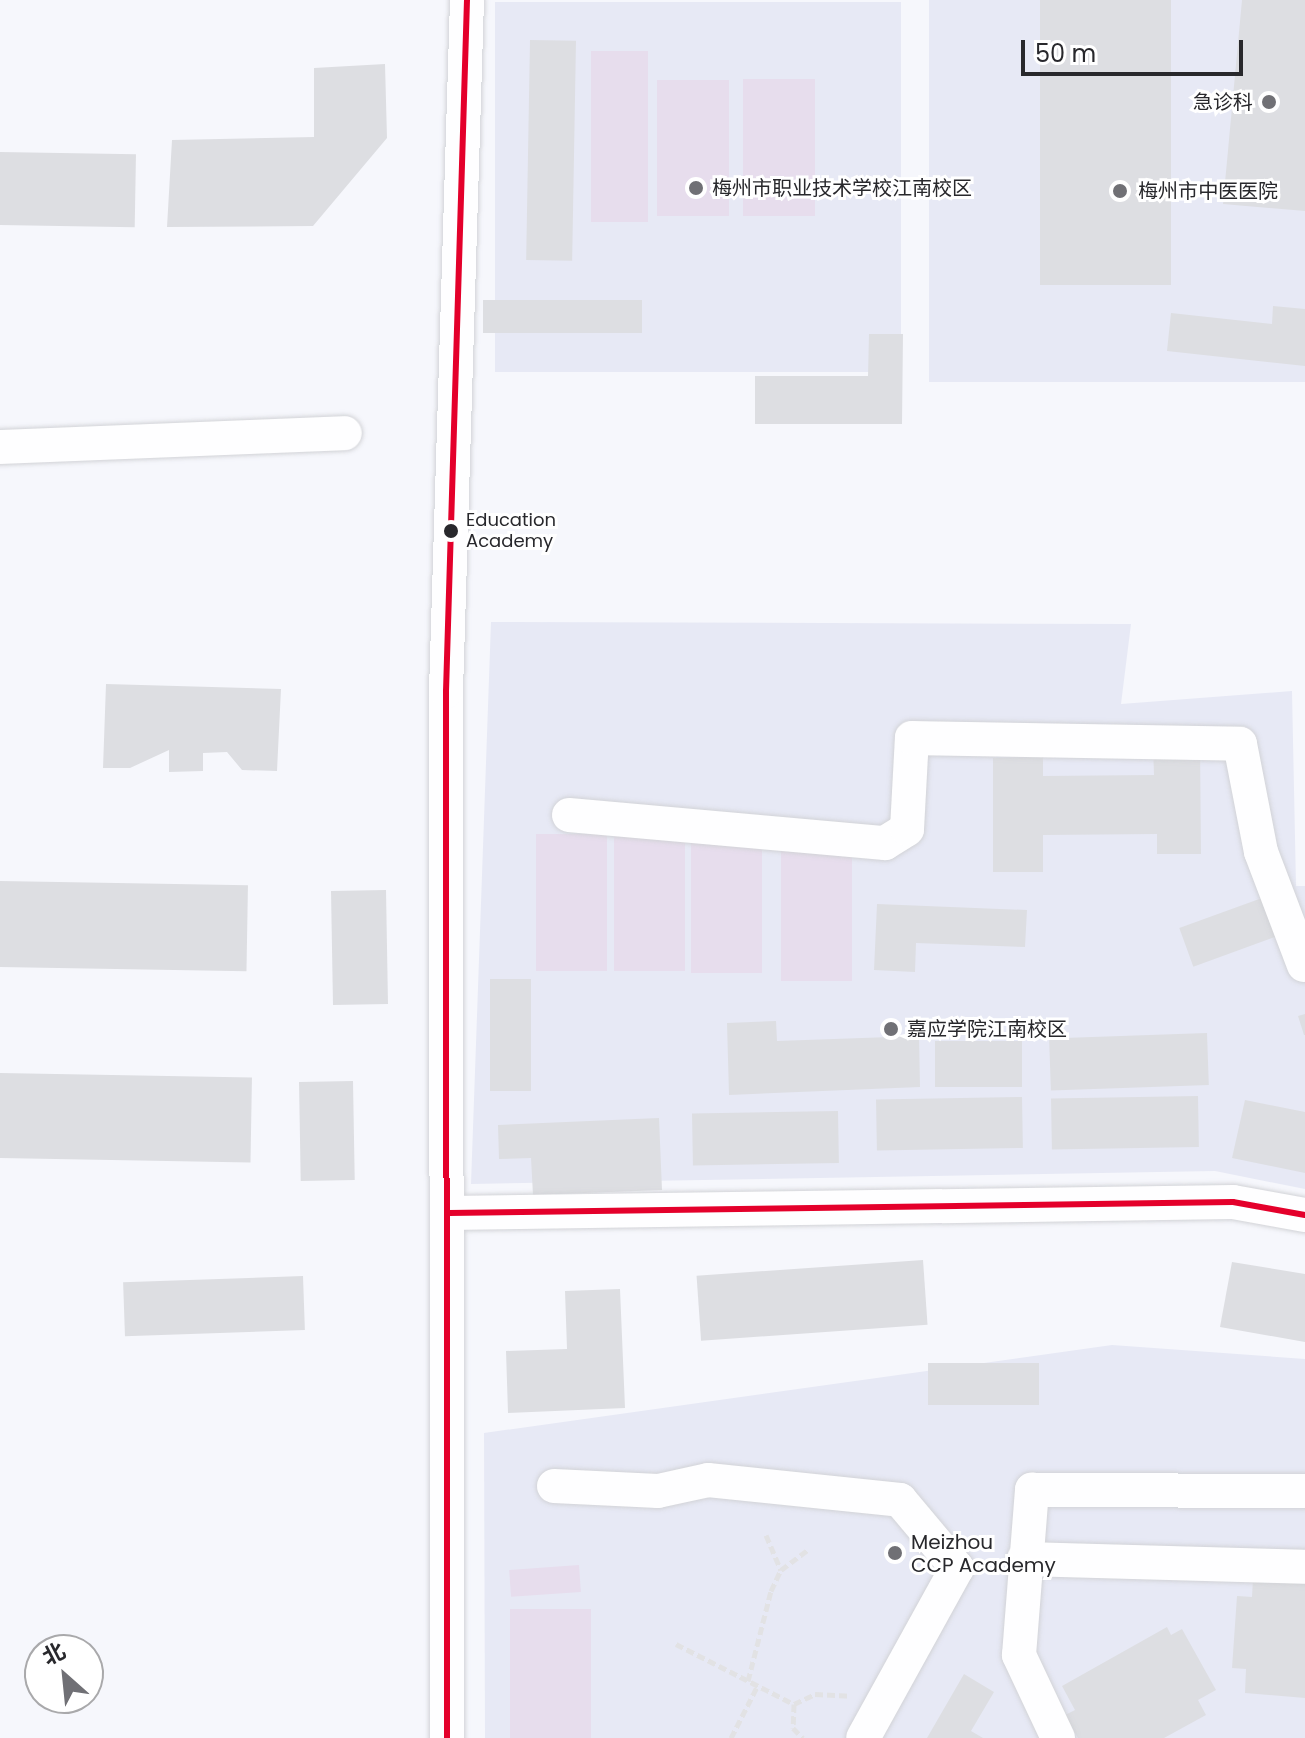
<!DOCTYPE html>
<html>
<head>
<meta charset="utf-8">
<style>
	body { margin:0 }
	#map { position:relative; width:1305px; height:1738px; overflow:hidden; background:#f6f7fc; font-family:Poppins,"Noto Sans SC",sans-serif }
	div>[style] { position:absolute }
	.built>* { inset:0; background:#e7e9f5; transform-origin:0 0 }
	.green>* { inset:0; background:#e7dded; transform-origin:0 0 }
	.building>* { inset:0; background:#dddee2; transform-origin:0 0 }
	.path>* { height:5px; margin-top:-2.5px; transform-origin:0; background:repeating-linear-gradient(90deg,#e2e2e4 0 8px,transparent 0 12px) }
	.roads { filter:drop-shadow(0 0 2px #d2d3d7) drop-shadow(0 0 2px #d2d3d7) }
	.minor>* { height:34px; margin:-17px; padding:0 17px; transform-origin:17px; border-radius:17px; background:#fefeff }
	.bus-1>* { height:6px; margin:-3px; padding:0 3px; transform-origin:3px; border-radius:3px; background:#e4002b }
	.dots>* { width:22px; height:22px; translate:-50% -50%; box-sizing:border-box; border:4px solid #fff; border-radius:50% }
	span { translate:-50% -50%; white-space:nowrap; text-align:center; line-height:1.15; -webkit-text-stroke:6px #fff; paint-order:stroke }
	.bus-label { font-size:18px; color:#28282c }
	.left { translate:0 -50%; text-align:left }
	.poi-label { font-size:20px; color:#28282c }
	.right { translate:-100% -50%; text-align:right }
	.north { position:absolute; left:24px; top:1634px; width:80px; height:80px; box-sizing:border-box; background:#fff; border:2px solid #a9a9ab; border-radius:50%; rotate:333deg; font-size:22px; font-weight:700; line-height:32px; text-align:center; color:#28282c }
	.north::after { content:''; display:block; margin:auto; width:28px; height:36px; background:#707075; clip-path:polygon(50% 0,100% 100%,50% 72%,0 100%) }
	.scale { position:absolute; left:1021px; top:40px; width:222px; height:36px; box-sizing:border-box; border:4px solid #28282c; border-top:0; padding-left:10px; font-size:24px; line-height:28px; white-space:nowrap; color:#28282c; -webkit-text-stroke:6px #fff; paint-order:stroke }
</style>
</head>
<body>
<div id="map">
	<div class="built">
		<div style="left:929px;top:0;width:376px;height:382px"></div>
		<div style="left:495px;top:2px;width:406px;height:370px"></div>
		<div style="clip-path:polygon(491px 622px,1131px 624px,1121px 704px,1292px 691px,1296px 886px,1305px 886px,1305px 1189px,1215px 1171px,471px 1184px)"></div>
		<div style="clip-path:polygon(1112px 1345px,1305px 1359px,1305px 1738px,485px 1738px,484px 1433px)"></div>
	</div>
	<div class="green">
		<div style="left:591px;top:51px;width:57px;height:171px"></div>
		<div style="left:743px;top:79px;width:72px;height:137px"></div>
		<div style="left:657px;top:80px;width:72px;height:136px"></div>
		<div style="left:536px;top:834px;width:71px;height:137px"></div>
		<div style="left:614px;top:835px;width:71px;height:136px"></div>
		<div style="left:691px;top:836px;width:71px;height:137px"></div>
		<div style="left:781px;top:845px;width:71px;height:136px"></div>
		<div style="left:579px;top:1565px;width:27px;height:70px;rotate:86deg"></div>
		<div style="left:591px;top:1609px;width:129px;height:81px;rotate:90deg"></div>
	</div>
	<div class="building">
		<div style="left:1040px;top:0;width:131px;height:285px"></div>
		<div style="clip-path:polygon(1242px 0,1305px 0,1305px 211px,1223px 204px)"></div>
		<div style="left:530px;top:40px;width:46px;height:220px;rotate:1deg"></div>
		<div style="clip-path:polygon(385px 64px,387px 138px,313px 226px,167px 227px,172px 140px,314px 137px,314px 68px)"></div>
		<div style="left:0;top:152px;width:136px;height:73px;rotate:1deg"></div>
		<div style="left:642px;top:300px;width:33px;height:159px;rotate:90deg"></div>
		<div style="clip-path:polygon(1273px 306px,1305px 309px,1305px 366px,1167px 351px,1171px 313px,1272px 324px)"></div>
		<div style="clip-path:polygon(869px 334px,903px 334px,902px 424px,755px 424px,755px 376px,868px 376px)"></div>
		<div style="clip-path:polygon(106px 684px,281px 689px,277px 771px,242px 770px,227px 752px,203px 753px,203px 771px,169px 772px,169px 750px,130px 768px,103px 768px)"></div>
		<div style="clip-path:polygon(1200px 744px,1201px 854px,1157px 854px,1157px 834px,1043px 835px,1043px 872px,993px 872px,993px 758px,1043px 757px,1043px 776px,1154px 775px,1153px 745px)"></div>
		<div style="left:0;top:881px;width:248px;height:86px;rotate:1deg"></div>
		<div style="left:386px;top:890px;width:114px;height:55px;rotate:89deg"></div>
		<div style="left:1262px;top:898px;width:41px;height:88px;rotate:70deg"></div>
		<div style="clip-path:polygon(877px 904px,1027px 910px,1025px 947px,916px 943px,915px 972px,874px 970px)"></div>
		<div style="left:490px;top:979px;width:41px;height:112px"></div>
		<div style="clip-path:polygon(1305px 1014px,1305px 1035px,1304px 1035px,1298px 1016px)"></div>
		<div style="clip-path:polygon(776px 1021px,777px 1041px,919px 1036px,920px 1087px,729px 1095px,727px 1023px)"></div>
		<div style="left:1207px;top:1033px;width:52px;height:158px;rotate:88deg"></div>
		<div style="left:935px;top:1041px;width:87px;height:46px"></div>
		<div style="left:0;top:1073px;width:252px;height:85px;rotate:1deg"></div>
		<div style="left:353px;top:1081px;width:99px;height:54px;rotate:89deg"></div>
		<div style="left:1198px;top:1096px;width:51px;height:147px;rotate:89deg"></div>
		<div style="left:1022px;top:1097px;width:51px;height:146px;rotate:89deg"></div>
		<div style="clip-path:polygon(1245px 1100px,1305px 1112px,1305px 1173px,1232px 1158px)"></div>
		<div style="left:838px;top:1111px;width:52px;height:146px;rotate:89deg"></div>
		<div style="clip-path:polygon(659px 1118px,662px 1190px,533px 1195px,531px 1158px,499px 1159px,498px 1125px)"></div>
		<div style="left:923px;top:1260px;width:65px;height:227px;rotate:86deg"></div>
		<div style="clip-path:polygon(1232px 1262px,1305px 1274px,1305px 1342px,1220px 1327px)"></div>
		<div style="left:303px;top:1276px;width:54px;height:180px;rotate:88deg"></div>
		<div style="clip-path:polygon(620px 1289px,625px 1408px,508px 1413px,506px 1351px,567px 1349px,565px 1291px)"></div>
		<div style="left:928px;top:1363px;width:111px;height:42px"></div>
		<div style="clip-path:polygon(1253px 1578px,1305px 1582px,1305px 1698px,1245px 1693px,1246px 1669px,1232px 1668px,1237px 1596px,1252px 1597px)"></div>
		<div style="clip-path:polygon(1167px 1627px,1171px 1635px,1182px 1629px,1216px 1690px,1198px 1700px,1206px 1715px,1164px 1738px,1078px 1738px,1065px 1715px,1075px 1710px,1062px 1686px)"></div>
		<div style="clip-path:polygon(964px 1674px,994px 1692px,971px 1731px,983px 1738px,927px 1738px)"></div>
	</div>
	<div class="path">
		<div style="left:766px;top:1535px;width:38px;rotate:67deg"></div>
		<div style="left:676px;top:1644px;width:132px;rotate:27deg"></div>
		<div style="left:794px;top:1704px;width:24px;rotate:92deg"></div>
		<div style="left:793px;top:1728px;width:14px;rotate:45deg"></div>
		<div style="left:748px;top:1681px;width:93px;rotate:-75.7deg"></div>
		<div style="left:771px;top:1591px;width:23px;rotate:-65deg"></div>
		<div style="left:781px;top:1570px;width:34px;rotate:-37deg"></div>
		<div style="left:794px;top:1704px;width:23px;rotate:-25deg"></div>
		<div style="left:815px;top:1694px;width:35px;rotate:3deg"></div>
		<div style="left:731px;top:1738px;width:59px;rotate:-63deg"></div>
	</div>
	<div class="roads">
		<div class="minor">
			<div style="left:0;top:447px;width:345px;rotate:-2.3deg"></div>
			<div style="left:569px;top:815px;width:317px;rotate:5.1deg"></div>
			<div style="left:885px;top:843px;width:26px;rotate:-32deg"></div>
			<div style="left:907px;top:829px;width:91px;rotate:-86.9deg"></div>
			<div style="left:912px;top:738px;width:328px;rotate:1deg"></div>
			<div style="left:1240px;top:744px;width:110px;rotate:79deg"></div>
			<div style="left:1261px;top:852px;width:121px;rotate:69.2deg"></div>
			<div style="left:449px;top:1213px;width:784px;rotate:-0.8deg"></div>
			<div style="left:1233px;top:1202px;width:73px;rotate:10.2deg"></div>
			<div style="left:554px;top:1486px;width:104px;rotate:2.8deg"></div>
			<div style="left:658px;top:1491px;width:51px;rotate:-12.4deg"></div>
			<div style="left:708px;top:1480px;width:193px;rotate:5.9deg"></div>
			<div style="left:900px;top:1500px;width:89px;rotate:50deg"></div>
			<div style="left:957px;top:1568px;width:194px;rotate:118.9deg"></div>
			<div style="left:1024px;top:1559px;width:281px;rotate:1.6deg"></div>
			<div style="left:447px;top:1738px;width:1047px;rotate:-90.05deg"></div>
			<div style="left:446px;top:691px;width:691px;rotate:-88.26deg"></div>
			<div style="left:1058px;top:1738px;width:92px;rotate:-115.2deg"></div>
			<div style="left:1019px;top:1655px;width:166px;rotate:-85.5deg"></div>
			<div style="left:1032px;top:1490px;width:273px;rotate:0.2deg"></div>
		</div>
	</div>
	<div class="bus-1">
		<div style="left:449px;top:1213px;width:784px;rotate:-0.8deg"></div>
		<div style="left:1233px;top:1202px;width:73px;rotate:10.2deg"></div>
		<div style="left:447px;top:1738px;width:1047px;rotate:-90.05deg"></div>
		<div style="left:446px;top:691px;width:691px;rotate:-88.26deg"></div>
	</div>
	<div class="dots">
		<div style="left:1269px;top:102px;background:#707075"></div>
		<div style="left:696px;top:188px;background:#707075"></div>
		<div style="left:1120px;top:191px;background:#707075"></div>
		<div style="left:451px;top:531px;background:#28282c"></div>
		<div style="left:891px;top:1029px;background:#707075"></div>
		<div style="left:895px;top:1553px;background:#707075"></div>
	</div>
	<div class="bus-label">
		<span class="left" style="left:466px;top:531px">Education<br>Academy</span>
	</div>
	<div class="poi-label">
		<span class="right" style="left:1253px;top:102px">急诊科</span>
		<span class="left" style="left:712px;top:188px">梅州市职业技术学校江南校区</span>
		<span class="left" style="left:1138px;top:191px">梅州市中医医院</span>
		<span class="left" style="left:907px;top:1029px">嘉应学院江南校区</span>
		<span class="left" style="left:911px;top:1554px">Meizhou<br>CCP Academy</span>
	</div>
	<div class="north">北</div>
	<div class="scale">50 m</div>
</div>
</body>
</html>
